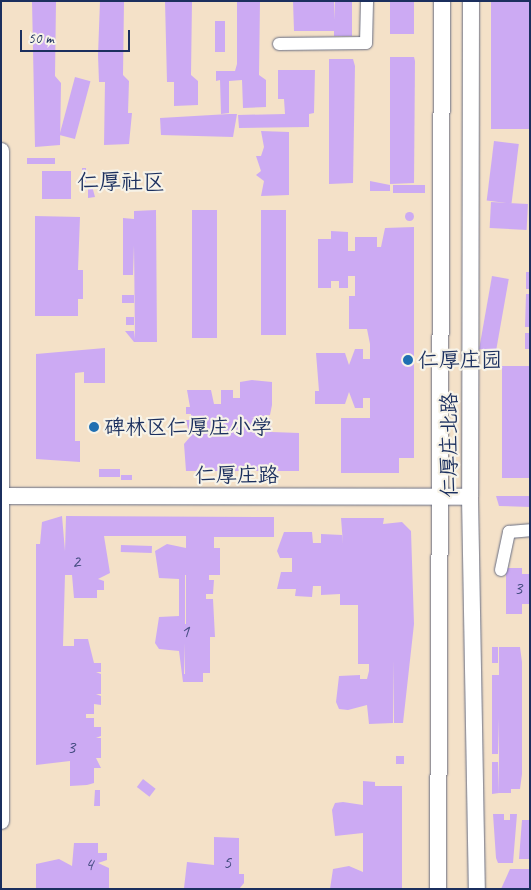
<!DOCTYPE html>
<html>
<head>
<meta charset="utf-8">
<style>
	body { margin:0 }
	#map { position:relative; width:531px; height:890px; overflow:hidden; background:#f4e1c8; font-family:Caveat,"LXGW WenKai TC",sans-serif }
	div>[style] { position:absolute }
	.building>* { inset:0; background:#ccaaf3; transform-origin:0 0 }
	.round { border-radius:50% }
	.roads { filter:drop-shadow(0 0 1px #676d83) drop-shadow(0 0 1px #676d83) }
	.minor>* { height:12px; margin:-6px; padding:0 6px; transform-origin:6px; border-radius:6px; background:#fff }
	.tertiary>* { height:16px; margin:-8px; padding:0 8px; transform-origin:8px; border-radius:8px; background:#fff }
	.dots>* { width:14px; height:14px; translate:-50% -50%; box-sizing:border-box; border:2px solid #f7f3e8; border-radius:50% }
	span { translate:-50% -50%; white-space:nowrap; text-align:center; line-height:1.15; -webkit-text-stroke:4.5px #f7f3e8; paint-order:stroke }
	.number-label { font-size:19px; color:#474e83 }
	.number-label span { -webkit-text-stroke-width:0 }
	.poi-label { font-size:21px; color:#1b2f5e }
	.left { translate:0 -50%; text-align:left }
	.street-label { font-size:21px; color:#1b2f5e }
	.neighbourhood-label { font-size:22px; color:#1b2f5e }
	.frame { position:absolute; inset:0; border:2px solid #1b2f5e; pointer-events:none }
	.scale { position:absolute; left:20px; top:30px; width:110px; height:22px; box-sizing:border-box; border:2px solid #1b2f5e; border-top:0; padding-left:6px; font-size:15px; line-height:18px; white-space:nowrap; color:#1b2f5e; -webkit-text-stroke:4px #f7f3e8; paint-order:stroke }
</style>
</head>
<body>
<div id="map">
	<div class="building">
		<div style="clip-path:polygon(32px 1px,56px 2px,55px 76px,61px 83px,60px 145px,35px 147px)"></div>
		<div style="clip-path:polygon(100px 1px,124px 2px,123px 75px,129px 81px,128px 113px,132px 113px,129px 144px,104px 145px,105px 82px,99px 82px,98px 55px)"></div>
		<div style="clip-path:polygon(165px 1px,192px 1px,191px 75px,198px 81px,198px 105px,174px 106px,174px 82px,167px 82px)"></div>
		<div style="clip-path:polygon(237px 1px,260px 1px,259px 75px,266px 80px,266px 107px,243px 108px,242px 80px,229px 81px,229px 113px,221px 114px,220px 80px,216px 81px,216px 71px,235px 71px,237px 64px)"></div>
		<div style="clip-path:polygon(293px 1px,334px 1px,334px 20px,335px 1px,352px 1px,352px 36px,334px 36px,334px 31px,294px 31px)"></div>
		<div style="left:390px;top:1px;width:24px;height:33px"></div>
		<div style="left:491px;top:1px;width:39px;height:128px"></div>
		<div style="left:215px;top:21px;width:10px;height:31px"></div>
		<div style="clip-path:polygon(390px 57px,414px 57px,415px 61px,414px 183px,390px 184px)"></div>
		<div style="clip-path:polygon(329px 59px,353px 59px,355px 66px,353px 183px,329px 184px)"></div>
		<div style="clip-path:polygon(278px 70px,315px 70px,314px 113px,309px 114px,309px 127px,239px 128px,238px 115px,285px 114px,284px 99px,278px 99px)"></div>
		<div style="left:75px;top:77px;width:16px;height:60px;rotate:15deg"></div>
		<div style="clip-path:polygon(229px 114px,237px 114px,233px 137px,161px 135px,160px 118px)"></div>
		<div style="clip-path:polygon(261px 131px,289px 132px,289px 195px,261px 196px,264px 181px,256px 175px,261px 171px,256px 156px,261px 156px,264px 147px)"></div>
		<div style="left:494px;top:141px;width:25px;height:60px;rotate:7deg"></div>
		<div style="left:55px;top:158px;width:6px;height:28px;rotate:90deg"></div>
		<div style="clip-path:polygon(82px 168px,86px 168px,86px 182px,83px 182px)"></div>
		<div style="left:42px;top:171px;width:29px;height:28px"></div>
		<div style="clip-path:polygon(370px 181px,390px 185px,390px 191px,370px 191px)"></div>
		<div style="left:393px;top:185px;width:32px;height:8px"></div>
		<div style="clip-path:polygon(92px 186px,95px 197px,88px 198px,88px 187px)"></div>
		<div style="left:491px;top:202px;width:37px;height:26px;rotate:3deg"></div>
		<div style="clip-path:polygon(156px 210px,157px 342px,134px 342px,125px 331px,134px 331px,135px 339px,134px 245px,133px 275px,123px 275px,123px 218px,134px 219px,134px 211px)"></div>
		<div style="left:217px;top:210px;width:128px;height:25px;rotate:90deg"></div>
		<div style="left:286px;top:210px;width:125px;height:25px;rotate:90deg"></div>
		<div class="round" style="left:404.5px;top:211.5px;width:9px;height:9px"></div>
		<div style="clip-path:polygon(35px 216px,80px 217px,78px 270px,83px 270px,83px 299px,78px 299px,78px 316px,35px 316px)"></div>
		<div style="clip-path:polygon(414px 227px,414px 458px,399px 458px,399px 473px,341px 473px,341px 418px,370px 418px,370px 398px,363px 398px,363px 408px,355px 408px,349px 392px,345px 404px,315px 404px,315px 391px,319px 391px,316px 353px,345px 353px,349px 365px,355px 349px,363px 349px,363px 359px,370px 359px,370px 344px,367px 329px,349px 329px,349px 296px,355px 296px,355px 276px,348px 276px,348px 288px,339px 288px,339px 281px,331px 281px,331px 288px,318px 288px,318px 239px,331px 239px,331px 231px,348px 232px,348px 251px,355px 251px,355px 237px,377px 237px,377px 247px,381px 247px,385px 228px)"></div>
		<div style="left:526px;top:272px;width:4px;height:17px"></div>
		<div style="left:492px;top:276px;width:17px;height:74px;rotate:10deg"></div>
		<div style="clip-path:polygon(526px 294px,530px 294px,530px 327px,525px 327px)"></div>
		<div style="left:122px;top:295px;width:12px;height:8px"></div>
		<div style="left:126px;top:317px;width:8px;height:8px"></div>
		<div style="left:525px;top:333px;width:5px;height:16px"></div>
		<div style="clip-path:polygon(105px 348px,105px 383px,84px 383px,84px 372px,75px 373px,75px 441px,80px 441px,80px 462px,36px 459px,36px 354px)"></div>
		<div style="left:502px;top:366px;width:28px;height:112px"></div>
		<div style="clip-path:polygon(252px 380px,272px 382px,272px 405px,270px 415px,251px 418px,270px 418px,272px 432px,299px 433px,299px 471px,186px 471px,184px 444px,190px 437px,186px 420px,191px 420px,191px 414px,186px 414px,186px 407px,190px 407px,187px 390px,211px 390px,214px 404px,221px 404px,221px 390px,233px 390px,233px 398px,240px 398px,240px 382px)"></div>
		<div style="left:99px;top:469px;width:21px;height:8px"></div>
		<div style="left:121px;top:475px;width:11px;height:5px"></div>
		<div style="clip-path:polygon(496px 496px,530px 496px,530px 507px,499px 506px)"></div>
		<div style="clip-path:polygon(evenodd,62px 516px,65px 551px,66px 516px,274px 517px,274px 537px,214px 537px,214px 548px,220px 548px,220px 575px,209px 575px,209px 580px,214px 580px,213px 594px,206px 594px,206px 599px,213px 599px,215px 637px,210px 637px,210px 673px,203px 673px,203px 682px,183px 682px,179px 651px,159px 649px,155px 643px,159px 617px,179px 616px,179px 579px,159px 578px,155px 551px,167px 544px,186px 548px,186px 536px,104px 536px,110px 573px,98px 579px,104px 581px,104px 590px,97px 590px,97px 598px,74px 598px,72px 575px,65px 575px,63px 646px,74px 646px,74px 639px,88px 639px,94px 663px,101px 663px,101px 672px,96px 672px,101px 674px,101px 694px,96px 694px,101px 696px,101px 705px,94px 704px,94px 714px,86px 714px,86px 718px,94px 718px,94px 727px,101px 727px,101px 736px,96px 738px,101px 738px,101px 758px,96px 758px,101px 768px,94px 768px,94px 783px,87px 785px,70px 786px,70px 761px,36px 765px,36px 544px,40px 544px,42px 522px,62px 516px,185px 575px,186px 575px,186px 624px,185px 624px,185px 575px,62px 516px,185px 643px,185px 674px,184px 674px,185px 643px)"></div>
		<div style="clip-path:polygon(341px 518px,384px 518px,383px 524px,402px 522px,411px 531px,414px 624px,403px 723px,394px 723px,394px 660px,393px 723px,369px 724px,367px 705px,348px 710px,339px 709px,336px 702px,339px 676px,360px 675px,360px 679px,367px 679px,369px 671px,369px 664px,358px 664px,358px 605px,340px 605px,340px 594px,321px 595px,321px 586px,313px 586px,312px 597px,295px 596px,296px 589px,277px 589px,281px 572px,292px 572px,292px 558px,280px 558px,277px 551px,284px 532px,312px 532px,313px 543px,321px 543px,321px 534px,342px 535px,343px 544px)"></div>
		<div style="left:121px;top:545px;width:31px;height:7px;rotate:2deg"></div>
		<div style="clip-path:polygon(506px 568px,522px 568px,522px 574px,530px 574px,530px 604px,522px 604px,522px 614px,506px 614px)"></div>
		<div style="left:492px;top:647px;width:6px;height:16px"></div>
		<div style="clip-path:polygon(499px 647px,520px 647px,522px 662px,522px 774px,520px 789px,511px 789px,511px 793px,499px 793px,499px 718px,498px 754px,492px 754px,492px 675px,499px 675px)"></div>
		<div style="left:396px;top:756px;width:8px;height:8px"></div>
		<div style="clip-path:polygon(492px 762px,498px 762px,499px 793px,492px 794px)"></div>
		<div style="left:143px;top:779px;width:16px;height:10px;rotate:38deg"></div>
		<div style="clip-path:polygon(363px 781px,375px 782px,375px 786px,402px 786px,402px 889px,330px 889px,333px 869px,349px 866px,363px 872px,363px 833px,335px 836px,332px 810px,335px 803px,343px 802px,363px 805px)"></div>
		<div style="clip-path:polygon(95px 790px,100px 790px,100px 806px,94px 806px)"></div>
		<div style="clip-path:polygon(493px 814px,504px 814px,504px 820px,510px 820px,510px 814px,517px 814px,513px 863px,498px 863px,496px 858px)"></div>
		<div style="clip-path:polygon(522px 820px,530px 820px,530px 859px,519px 859px)"></div>
		<div style="clip-path:polygon(214px 837px,239px 838px,239px 874px,244px 874px,244px 883px,239px 889px,184px 888px,187px 862px,214px 865px)"></div>
		<div style="clip-path:polygon(74px 843px,98px 843px,98px 853px,107px 853px,107px 860px,98px 863px,109px 868px,109px 889px,36px 889px,36px 864px,59px 859px,72px 866px)"></div>
		<div style="clip-path:polygon(510px 869px,530px 869px,530px 889px,501px 889px)"></div>
	</div>
	<div class="roads">
		<div class="minor">
			<div style="left:279px;top:44px;width:87px;rotate:-0.7deg"></div>
			<div style="left:366px;top:43px;width:42px;rotate:-88.6deg"></div>
			<div style="left:501px;top:570px;width:39px;rotate:-78deg"></div>
			<div style="left:509px;top:532px;width:21px;rotate:-5deg"></div>
		</div>
		<div class="tertiary">
			<div style="left:471px;top:1px;width:496px;rotate:90.1deg"></div>
			<div style="left:470px;top:497px;width:392px;rotate:89deg"></div>
			<div style="left:1px;top:151px;width:670px;rotate:90deg"></div>
			<div style="left:4px;top:496px;width:466px;rotate:0.1deg"></div>
			<div style="left:438px;top:889px;width:888px;rotate:-89.74deg"></div>
		</div>
	</div>
	<div class="dots">
		<div style="left:408px;top:360px;background:#1f6fb2"></div>
		<div style="left:94px;top:427px;background:#1f6fb2"></div>
	</div>
	<div class="number-label">
		<span style="left:76px;top:562px">2</span>
		<span style="left:518px;top:589px">3</span>
		<span style="left:185px;top:632px">1</span>
		<span style="left:71px;top:748px">3</span>
		<span style="left:227px;top:863px">5</span>
		<span style="left:89px;top:865px">4</span>
	</div>
	<div class="poi-label">
		<span class="left" style="left:418px;top:360px">仁厚庄园</span>
		<span class="left" style="left:104px;top:427px">碑林区仁厚庄小学</span>
	</div>
	<div class="street-label">
		<span style="left:449px;top:445px;rotate:-90deg">仁厚庄北路</span>
		<span style="left:237px;top:475px">仁厚庄路</span>
	</div>
	<div class="neighbourhood-label">
		<span style="left:121px;top:183px">仁厚社区</span>
	</div>
	<div class="frame"></div>
	<div class="scale">50 m</div>
</div>
</body>
</html>
